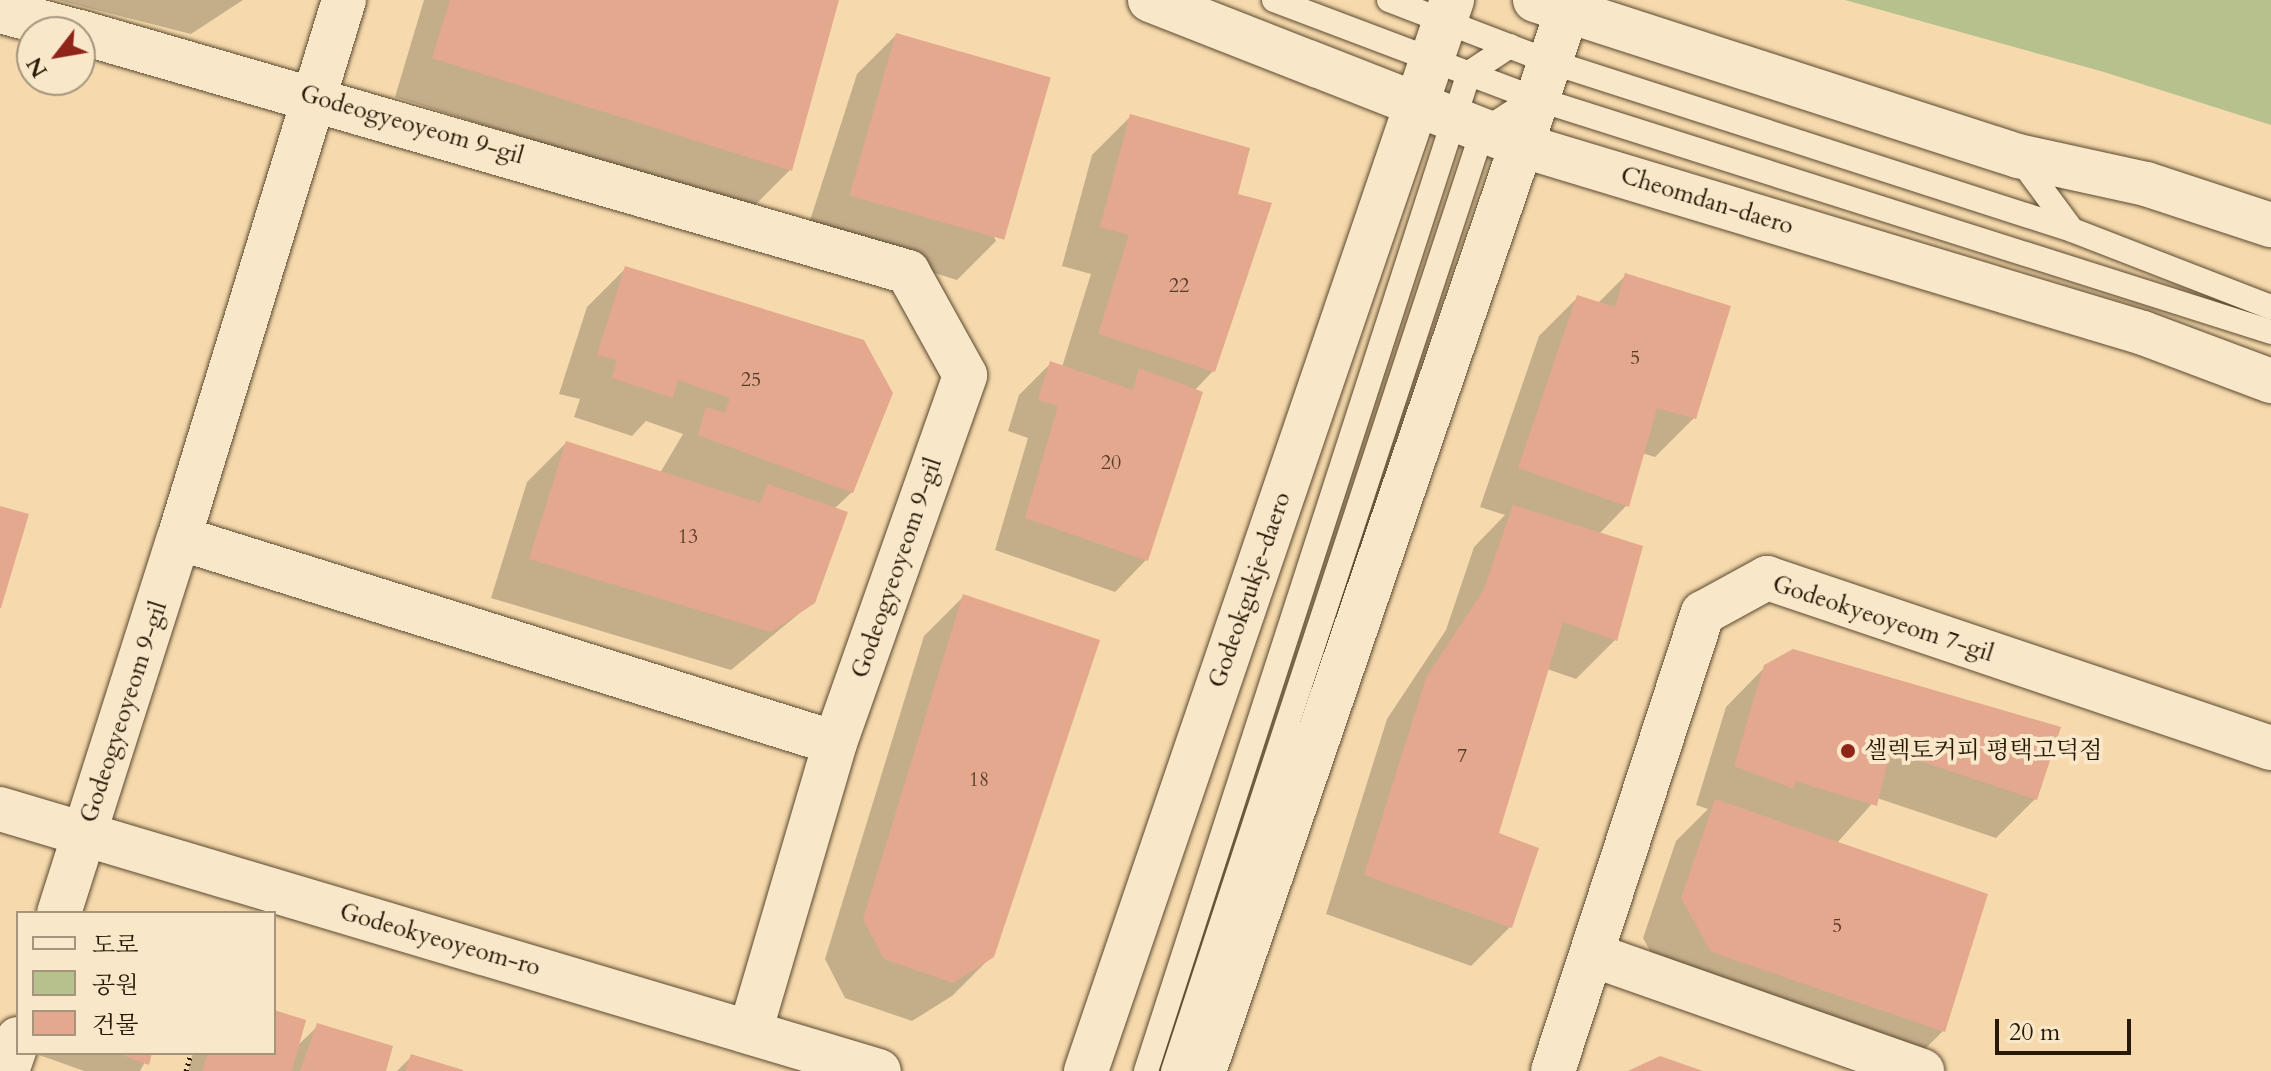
<!DOCTYPE html>
<html>
<head>
<meta charset="utf-8">
<style>
	body { margin:0 }
	#map { position:relative; width:2271px; height:1071px; overflow:hidden; background:#f6daad; font-family:Cardo,"Noto Serif KR",serif }
	div>[style] { position:absolute }
	.green>* { inset:0; background:#b7c18e }
	.shadow>* { inset:0; background:#0003 }
	.building>* { inset:0; background:#e4a88f; transform-origin:0 0 }
	.path>* { height:5px; margin-top:-2.5px; transform-origin:0; background:repeating-linear-gradient(90deg,#271906 0 2px,transparent 0 6px) }
	.roads { filter:drop-shadow(0 0 2px #5b4930) drop-shadow(0 0 2px #5b4930) }
	.service>* { height:24px; margin:-12px; padding:0 12px; transform-origin:12px; border-radius:12px; background:#f9e7ca }
	.minor>* { height:44px; margin:-22px; padding:0 22px; transform-origin:22px; border-radius:22px; background:#f9e7ca }
	.tertiary>* { height:44px; margin:-22px; padding:0 22px; transform-origin:22px; border-radius:22px; background:#f9e7ca }
	.secondary>* { height:44px; margin:-22px; padding:0 22px; transform-origin:22px; border-radius:22px; background:#f9e7ca }
	.dots>* { width:22px; height:22px; translate:-50% -50%; box-sizing:border-box; border:4px solid #f9e7ca; border-radius:50% }
	span { translate:-50% -50%; white-space:nowrap; text-align:center; line-height:1.15; -webkit-text-stroke:8px #f9e7ca; paint-order:stroke }
	.number-label { font-size:20px; color:#563d28 }
	.number-label span { -webkit-text-stroke-width:0 }
	.street-label { font-size:24px; color:#271906 }
	.poi-label { font-size:24px; color:#271906 }
	.left { translate:0 -50%; text-align:left }
	.legend { position:absolute; left:16px; top:911px; width:260px; height:144px; box-sizing:border-box; background:#f9e7ca; border:2px solid #a5957c; margin:0; padding:10px 14px; list-style:none; font-size:24px; color:#271906 }
	.legend li { display:flex; align-items:center; gap:16px; height:40px }
	.legend b { width:40px; border:2px solid #a5957c }
	.north { position:absolute; left:16px; top:16px; width:80px; height:80px; box-sizing:border-box; background:#f9e7ca; border:2px solid #a5957c; border-radius:50%; rotate:239deg; font-size:22px; font-weight:700; line-height:32px; text-align:center; color:#271906 }
	.north::after { content:''; display:block; margin:auto; width:28px; height:36px; background:#8f2418; clip-path:polygon(50% 0,100% 100%,50% 72%,0 100%) }
	.scale { position:absolute; left:1995px; top:1019px; width:136px; height:36px; box-sizing:border-box; border:4px solid #271906; border-top:0; padding-left:10px; font-size:24px; line-height:28px; white-space:nowrap; color:#271906; -webkit-text-stroke:6px #f9e7ca; paint-order:stroke }
</style>
</head>
<body>
<div id="map">
	<div class="green">
		<div style="clip-path:polygon(1845px 0,2271px 0,2271px 125px,2104px 72px)"></div>
	</div>
	<div class="shadow">
		<div style="clip-path:polygon(57px 0,243px 0,191px 34px)"></div>
		<div style="clip-path:polygon(424px 0,837px 0,790px 170px,751px 209px,395px 97px)"></div>
		<div style="clip-path:polygon(896px 35px,996px 241px,957px 280px,806px 233px,857px 74px)"></div>
		<div style="clip-path:polygon(1131px 116px,1236px 195px,1213px 371px,1194px 391px,1200px 393px,1146px 560px,1115px 592px,995px 550px,1028px 438px,1008px 431px,1019px 395px,1051px 363px,1062px 367px,1091px 274px,1062px 266px,1092px 155px)"></div>
		<div style="clip-path:polygon(626px 268px,852px 492px,834px 509px,813px 602px,731px 670px,491px 598px,527px 482px,566px 443px,660px 473px,683px 434px,646px 421px,632px 436px,574px 417px,580px 399px,559px 394px,587px 307px)"></div>
		<div style="clip-path:polygon(1626px 275px,1694px 418px,1655px 457px,1642px 453px,1627px 505px,1598px 535px,1615px 640px,1576px 679px,1547px 669px,1496px 834px,1510px 927px,1471px 966px,1326px 914px,1387px 719px,1446px 630px,1474px 547px,1505px 515px,1480px 507px,1539px 336px,1578px 297px,1598px 303px)"></div>
		<div style="clip-path:polygon(963px 597px,992px 956px,952px 996px,912px 1021px,845px 998px,825px 959px,924px 636px)"></div>
		<div style="clip-path:polygon(1765px 667px,2035px 799px,1996px 838px,1877px 798px,1836px 844px,1943px 1031px,1904px 1070px,1672px 991px,1643px 938px,1676px 841px,1708px 809px,1696px 805px,1726px 707px)"></div>
		<div style="clip-path:polygon(274px 1012px,297px 1046px,318px 1026px,384px 1071px,188px 1071px,193px 1053px,274px 1053px)"></div>
		<div style="clip-path:polygon(150px 1053px,140px 1071px,84px 1071px,39px 1055px)"></div>
		<div style="clip-path:polygon(412px 1056px,459px 1071px,397px 1071px)"></div>
	</div>
	<div class="building">
		<div style="clip-path:polygon(450px 0,839px 0,792px 171px,432px 58px)"></div>
		<div style="left:896px;top:33px;width:161px;height:169px;rotate:16deg"></div>
		<div style="clip-path:polygon(1130px 114px,1250px 148px,1238px 194px,1272px 203px,1215px 372px,1098px 334px,1129px 235px,1100px 227px)"></div>
		<div style="clip-path:polygon(625px 266px,864px 340px,893px 393px,853px 493px,698px 435px,706px 407px,725px 413px,730px 398px,678px 380px,673px 398px,612px 378px,617px 360px,597px 355px)"></div>
		<div style="clip-path:polygon(1625px 273px,1731px 306px,1696px 419px,1657px 408px,1629px 507px,1518px 468px,1577px 295px,1615px 307px)"></div>
		<div style="clip-path:polygon(1050px 361px,1133px 390px,1139px 368px,1203px 392px,1148px 561px,1025px 518px,1058px 406px,1038px 400px)"></div>
		<div style="clip-path:polygon(566px 441px,760px 503px,768px 484px,848px 512px,815px 603px,771px 632px,529px 559px)"></div>
		<div style="clip-path:polygon(1513px 505px,1643px 546px,1617px 641px,1563px 622px,1499px 833px,1539px 848px,1512px 928px,1364px 875px,1426px 678px,1484px 589px)"></div>
		<div style="clip-path:polygon(0 506px,29px 514px,1px 608px,0 608px)"></div>
		<div style="clip-path:polygon(963px 594px,1100px 640px,994px 957px,953px 983px,884px 959px,863px 919px)"></div>
		<div style="clip-path:polygon(1793px 649px,2061px 727px,2037px 800px,1890px 751px,1877px 806px,1795px 781px,1794px 789px,1734px 766px,1764px 665px)"></div>
		<div style="clip-path:polygon(1715px 799px,1988px 894px,1945px 1032px,1711px 952px,1681px 898px)"></div>
		<div style="clip-path:polygon(274px 1010px,306px 1020px,292px 1071px,202px 1071px,208px 1053px,274px 1053px)"></div>
		<div style="clip-path:polygon(317px 1023px,393px 1046px,386px 1071px,300px 1071px)"></div>
		<div style="clip-path:polygon(116px 1053px,152px 1053px,149px 1065px)"></div>
		<div style="clip-path:polygon(411px 1054px,463px 1070px,463px 1071px,405px 1071px)"></div>
		<div style="clip-path:polygon(1660px 1056px,1703px 1071px,1628px 1071px)"></div>
	</div>
	<div class="path">
		<div style="left:186px;top:1071px;width:19px;rotate:-74deg"></div>
	</div>
	<div class="roads">
		<div class="service">
			<div style="left:1274px;top:0;width:278px;rotate:20.7deg"></div>
			<div style="left:1534px;top:98px;width:773px;rotate:17.61deg"></div>
			<div style="left:1389px;top:0;width:170px;rotate:21deg"></div>
			<div style="left:1548px;top:61px;width:551px;rotate:17.88deg"></div>
			<div style="left:2072px;top:230px;width:213px;rotate:21.2deg"></div>
			<div style="left:2019px;top:158px;width:89px;rotate:53.6deg"></div>
			<div style="left:1146px;top:1071px;width:1049px;rotate:-72.07deg"></div>
			<div style="left:1469px;top:73px;width:49px;rotate:-33.4deg"></div>
			<div style="left:1173px;top:1071px;width:989px;rotate:-71.78deg"></div>
			<div style="left:1482px;top:132px;width:62px;rotate:-33.2deg"></div>
		</div>
		<div class="minor">
			<div style="left:0;top:11px;width:82px;rotate:14.9deg"></div>
			<div style="left:179px;top:538px;width:563px;rotate:-72.95deg"></div>
			<div style="left:59px;top:913px;width:394px;rotate:-72.3deg"></div>
			<div style="left:179px;top:538px;width:687px;rotate:17.35deg"></div>
			<div style="left:835px;top:743px;width:390px;rotate:-70.5deg"></div>
			<div style="left:965px;top:375px;width:118px;rotate:-119deg"></div>
			<div style="left:908px;top:272px;width:862px;rotate:-163.84deg"></div>
			<div style="left:1593px;top:955px;width:349px;rotate:19.4deg"></div>
			<div style="left:750px;top:1032px;width:301px;rotate:-73.6deg"></div>
			<div style="left:7px;top:1071px;width:34px;rotate:-71deg"></div>
			<div style="left:1553px;top:1071px;width:482px;rotate:-71.9deg"></div>
			<div style="left:1703px;top:613px;width:73px;rotate:-28.7deg"></div>
			<div style="left:1767px;top:578px;width:532px;rotate:18.64deg"></div>
		</div>
		<div class="tertiary">
			<div style="left:1150px;top:0;width:394px;rotate:21.4deg"></div>
			<div style="left:1517px;top:144px;width:654px;rotate:16.8deg"></div>
			<div style="left:2143px;top:333px;width:137px;rotate:20.6deg"></div>
			<div style="left:1535px;top:0;width:508px;rotate:17.9deg"></div>
			<div style="left:2018px;top:156px;width:131px;rotate:12.3deg"></div>
			<div style="left:2146px;top:184px;width:132px;rotate:18.2deg"></div>
			<div style="left:0;top:809px;width:917px;rotate:16.6deg"></div>
		</div>
		<div class="secondary">
			<div style="left:1086px;top:1071px;width:1132px;rotate:-71.13deg"></div>
			<div style="left:1204px;top:1071px;width:1132px;rotate:-71.08deg"></div>
		</div>
	</div>
	<div class="dots">
		<div style="left:1848px;top:751px;background:#8f2418"></div>
	</div>
	<div class="number-label">
		<span style="left:1179px;top:285px">22</span>
		<span style="left:1635px;top:357px">5</span>
		<span style="left:751px;top:379px">25</span>
		<span style="left:1111px;top:462px">20</span>
		<span style="left:688px;top:536px">13</span>
		<span style="left:1462px;top:755px">7</span>
		<span style="left:979px;top:779px">18</span>
		<span style="left:1837px;top:925px">5</span>
	</div>
	<div class="street-label">
		<span style="left:412px;top:125px;rotate:16deg">Godeogyeoyeom 9-gil</span>
		<span style="left:1707px;top:201px;rotate:17deg">Cheomdan-daero</span>
		<span style="left:897px;top:568px;rotate:-71deg">Godeogyeoyeom 9-gil</span>
		<span style="left:1250px;top:590px;rotate:-71deg">Godeokgukje-daero</span>
		<span style="left:1883px;top:619px;rotate:18deg">Godeokyeoyeom 7-gil</span>
		<span style="left:124px;top:712px;rotate:-72deg">Godeogyeoyeom 9-gil</span>
		<span style="left:440px;top:940px;rotate:16deg">Godeokyeoyeom-ro</span>
	</div>
	<div class="poi-label">
		<span class="left" style="left:1864px;top:751px">셀렉토커피 평택고덕점</span>
	</div>
	<ul class="legend">
	<li><b style="height:10px;background:#f9e7ca"></b>도로</li>
	<li><b style="height:22px;background:#b7c18e"></b>공원</li>
	<li><b style="height:22px;background:#e4a88f"></b>건물</li>
	</ul>
	<div class="north">N</div>
	<div class="scale">20 m</div>
</div>
</body>
</html>
